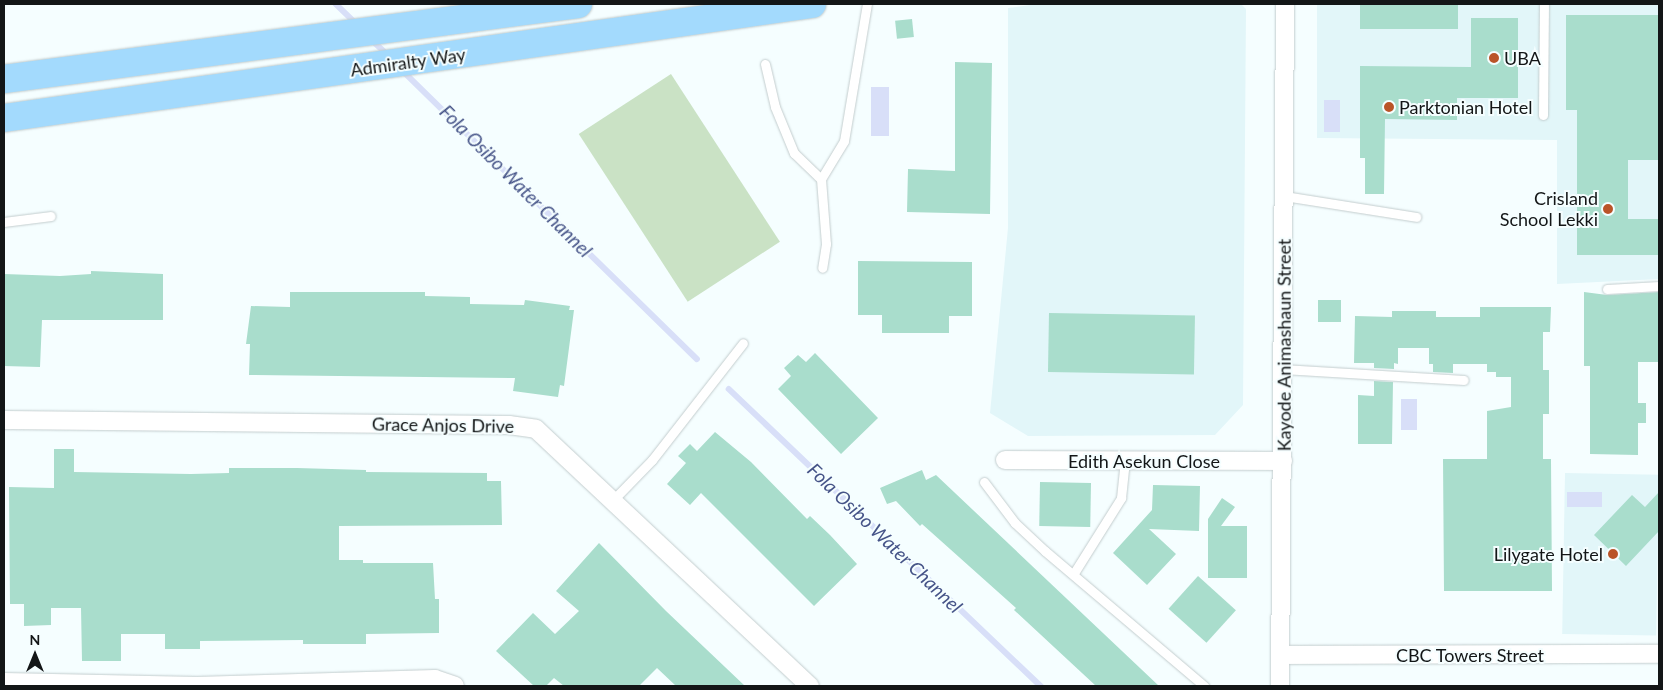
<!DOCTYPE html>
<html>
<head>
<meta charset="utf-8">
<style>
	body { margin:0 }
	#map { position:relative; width:1663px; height:690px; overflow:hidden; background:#f5feff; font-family:Lato,sans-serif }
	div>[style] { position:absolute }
	.built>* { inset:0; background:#e2f6f9; transform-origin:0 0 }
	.green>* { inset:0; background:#cae2c5; transform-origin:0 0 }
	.water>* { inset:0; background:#d8dff8; transform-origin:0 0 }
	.stream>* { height:5.5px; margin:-2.75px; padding:0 2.75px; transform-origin:2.75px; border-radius:2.75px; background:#d8dff8 }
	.building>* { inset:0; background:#a9ddcc; transform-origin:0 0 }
	.roads { filter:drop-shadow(0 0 1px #c3cdce) drop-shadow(0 0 1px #c3cdce) }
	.lane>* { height:9px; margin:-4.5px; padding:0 4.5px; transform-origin:4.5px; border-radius:4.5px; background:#fff }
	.street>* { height:18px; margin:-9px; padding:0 9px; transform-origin:9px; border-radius:9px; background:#fff }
	.primary>* { height:28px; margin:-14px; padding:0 14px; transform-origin:14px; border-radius:14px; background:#a3dafd }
	.dots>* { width:14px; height:14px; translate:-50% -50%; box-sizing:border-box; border:2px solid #f5feff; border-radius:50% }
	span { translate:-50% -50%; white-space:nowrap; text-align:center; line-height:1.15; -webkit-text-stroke:4px #f5feff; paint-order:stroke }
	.poi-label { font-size:18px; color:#131617 }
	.left { translate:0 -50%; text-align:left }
	.right { translate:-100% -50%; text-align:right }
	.street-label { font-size:18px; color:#131617 }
	.water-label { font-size:19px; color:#465488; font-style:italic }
	.frame { position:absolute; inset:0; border:5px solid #131617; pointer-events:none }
	.north { position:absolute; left:10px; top:630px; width:50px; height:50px; -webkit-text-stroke:4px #f5feff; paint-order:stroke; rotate:0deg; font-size:14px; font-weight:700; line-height:20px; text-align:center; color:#131617 }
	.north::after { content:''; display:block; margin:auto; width:18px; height:22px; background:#131617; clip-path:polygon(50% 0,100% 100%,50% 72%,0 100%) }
</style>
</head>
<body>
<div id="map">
	<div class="built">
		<div style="clip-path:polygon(1038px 4px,1241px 4px,1246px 9px,1243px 405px,1215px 435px,1028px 436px,990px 413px,1008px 228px,1008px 8px)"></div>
		<div style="clip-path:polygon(1317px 4px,1659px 4px,1659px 279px,1557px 284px,1557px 140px,1317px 138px)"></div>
		<div style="left:1565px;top:473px;width:94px;height:161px;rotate:1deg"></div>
	</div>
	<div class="green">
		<div style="left:671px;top:74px;width:200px;height:110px;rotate:57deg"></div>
	</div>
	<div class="water">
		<div style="left:871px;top:87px;width:18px;height:49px"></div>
		<div style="left:1324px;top:100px;width:16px;height:32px"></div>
		<div style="left:1401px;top:399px;width:16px;height:31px"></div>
		<div style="left:1567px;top:492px;width:35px;height:15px"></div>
	</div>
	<div class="stream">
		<div style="left:336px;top:4px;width:29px;rotate:44deg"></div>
		<div style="left:372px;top:40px;width:21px;rotate:43deg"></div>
		<div style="left:402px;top:70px;width:413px;rotate:44.4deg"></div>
		<div style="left:729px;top:389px;width:431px;rotate:43.6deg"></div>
	</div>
	<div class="building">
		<div style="left:1360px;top:4px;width:98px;height:25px"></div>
		<div style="clip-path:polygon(1566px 15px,1659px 15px,1659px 160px,1628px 160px,1628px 219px,1659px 219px,1659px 255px,1577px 255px,1577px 110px,1566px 110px)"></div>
		<div style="clip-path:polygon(1471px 18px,1518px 18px,1518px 98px,1457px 98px,1457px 120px,1385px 119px,1384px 194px,1365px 194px,1365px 158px,1360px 158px,1360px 66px,1471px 67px)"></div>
		<div style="left:912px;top:19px;width:18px;height:17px;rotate:84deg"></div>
		<div style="clip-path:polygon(955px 62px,992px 63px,990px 214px,907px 212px,908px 169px,955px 171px)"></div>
		<div style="clip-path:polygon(858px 261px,972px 262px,972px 316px,949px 316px,949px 333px,882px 333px,882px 315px,858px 315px)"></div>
		<div style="clip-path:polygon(91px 271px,163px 274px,163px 320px,42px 320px,40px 367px,4px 366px,4px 274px,60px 276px,91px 274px)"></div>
		<div style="clip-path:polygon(290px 292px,425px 292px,425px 296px,470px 297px,470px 304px,524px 305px,525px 300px,570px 306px,569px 310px,574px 310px,564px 386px,560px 385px,558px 397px,513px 391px,515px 378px,249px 375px,250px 344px,246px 344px,251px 306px,290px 307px)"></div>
		<div style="clip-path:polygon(1584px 292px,1607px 295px,1659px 292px,1659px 362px,1638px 362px,1638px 403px,1646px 403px,1646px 423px,1638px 423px,1638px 455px,1590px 454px,1590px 366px,1584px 366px)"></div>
		<div style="left:1318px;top:300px;width:23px;height:22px"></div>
		<div style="clip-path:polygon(1480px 307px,1551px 307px,1550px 332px,1543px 332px,1543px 370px,1549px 370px,1549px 414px,1543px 414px,1543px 459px,1551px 459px,1552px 591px,1444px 591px,1443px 459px,1487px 459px,1487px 411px,1511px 407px,1511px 377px,1496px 377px,1496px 372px,1487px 372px,1487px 364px,1453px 364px,1453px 373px,1433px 372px,1433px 364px,1429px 364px,1429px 348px,1398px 348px,1398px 364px,1394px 363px,1394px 369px,1374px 368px,1374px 363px,1354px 363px,1355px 316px,1392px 317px,1392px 311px,1436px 311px,1436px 317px,1480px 317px)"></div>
		<div style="left:1049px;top:313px;width:146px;height:59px;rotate:1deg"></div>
		<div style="clip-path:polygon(815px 353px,878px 418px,841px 454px,778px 389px,791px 376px,784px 368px,798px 355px,806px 362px)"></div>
		<div style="clip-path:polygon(1374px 381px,1393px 382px,1392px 444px,1358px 444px,1358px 395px,1374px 396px)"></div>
		<div style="clip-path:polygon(715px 432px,751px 462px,807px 519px,810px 516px,830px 535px,857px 564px,814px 606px,701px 493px,690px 505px,667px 484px,686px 463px,678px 456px,690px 444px,697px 451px)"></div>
		<div style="clip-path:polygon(54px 449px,74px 449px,74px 472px,191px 474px,229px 473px,229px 468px,297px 468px,366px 470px,366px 472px,487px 473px,487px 481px,501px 481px,502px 525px,339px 526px,339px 560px,363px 560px,363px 563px,433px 563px,435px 599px,439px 599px,439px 633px,366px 634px,366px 644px,303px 644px,303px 640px,200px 641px,200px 649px,165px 649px,165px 634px,121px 634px,121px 661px,82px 661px,81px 608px,51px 608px,51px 625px,24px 626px,24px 604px,10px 604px,9px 487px,54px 488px)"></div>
		<div style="clip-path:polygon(922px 470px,926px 480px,936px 475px,1159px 686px,1096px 686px,1014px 610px,1016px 608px,922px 524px,920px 526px,896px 501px,887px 504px,880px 488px)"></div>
		<div style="left:1040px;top:482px;width:51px;height:44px;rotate:1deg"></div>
		<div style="clip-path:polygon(1153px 485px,1200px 486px,1199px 531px,1149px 529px,1176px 554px,1147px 585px,1113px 553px,1152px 510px)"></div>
		<div style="clip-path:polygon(1659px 492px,1659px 531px,1626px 566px,1594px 535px,1632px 495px,1645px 507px)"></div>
		<div style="clip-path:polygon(1222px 498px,1235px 507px,1221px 526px,1247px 526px,1247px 578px,1208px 578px,1208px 519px)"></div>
		<div style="clip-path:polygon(599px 543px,666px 611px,745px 686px,676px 686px,657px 668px,639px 686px,564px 686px,554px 678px,546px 686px,534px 686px,496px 651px,533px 613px,555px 634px,579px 611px,556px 591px)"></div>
		<div style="left:1198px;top:576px;width:51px;height:44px;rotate:42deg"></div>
	</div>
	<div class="roads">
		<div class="lane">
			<div style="left:765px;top:64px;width:44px;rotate:76.9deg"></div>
			<div style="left:775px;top:107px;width:50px;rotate:67.6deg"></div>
			<div style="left:794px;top:153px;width:37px;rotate:44deg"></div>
			<div style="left:821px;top:179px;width:65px;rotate:85.6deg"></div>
			<div style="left:826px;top:244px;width:24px;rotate:99deg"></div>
			<div style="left:1543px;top:115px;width:111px;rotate:-89.5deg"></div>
			<div style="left:821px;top:179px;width:44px;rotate:-58.8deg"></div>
			<div style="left:844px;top:141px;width:139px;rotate:-80.5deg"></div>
			<div style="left:1284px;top:196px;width:134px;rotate:9deg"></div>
			<div style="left:4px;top:222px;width:47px;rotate:-7.3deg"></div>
			<div style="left:1607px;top:289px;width:52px;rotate:-3.3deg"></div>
			<div style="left:1283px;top:369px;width:181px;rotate:3.5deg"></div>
			<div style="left:984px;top:482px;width:51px;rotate:52.9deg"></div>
			<div style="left:1015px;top:523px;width:41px;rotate:43deg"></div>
			<div style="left:1045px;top:551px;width:209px;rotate:40.3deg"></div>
			<div style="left:613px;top:500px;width:56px;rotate:-45.7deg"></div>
			<div style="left:652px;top:460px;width:148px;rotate:-52.1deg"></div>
			<div style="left:1074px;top:573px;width:89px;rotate:-57.9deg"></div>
			<div style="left:1121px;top:498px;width:38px;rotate:-84deg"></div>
		</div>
		<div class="street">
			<div style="left:4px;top:420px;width:505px;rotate:0.57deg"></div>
			<div style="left:509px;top:425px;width:27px;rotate:8deg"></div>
			<div style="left:536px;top:429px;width:376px;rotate:43.2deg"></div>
			<div style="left:1005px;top:460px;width:278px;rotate:0.2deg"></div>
			<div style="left:1281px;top:655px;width:378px;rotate:-0.2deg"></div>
			<div style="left:4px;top:682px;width:193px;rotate:1.2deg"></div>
			<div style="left:197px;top:686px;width:238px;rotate:-1.7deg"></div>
			<div style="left:435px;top:679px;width:21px;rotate:19deg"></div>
			<div style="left:1280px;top:686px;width:682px;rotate:-89.58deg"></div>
		</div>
		<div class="primary">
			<div style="left:4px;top:79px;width:579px;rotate:-7.44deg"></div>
			<div style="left:4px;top:118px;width:816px;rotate:-8.03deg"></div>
		</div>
	</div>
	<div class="dots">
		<div style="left:1494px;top:58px;background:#ba5428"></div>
		<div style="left:1389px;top:107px;background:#ba5428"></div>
		<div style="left:1608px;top:209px;background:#ba5428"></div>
		<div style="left:1613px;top:554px;background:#ba5428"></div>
	</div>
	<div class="poi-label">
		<span class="left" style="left:1504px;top:58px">UBA</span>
		<span class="left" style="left:1399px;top:107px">Parktonian Hotel</span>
		<span class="right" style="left:1598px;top:209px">Crisland<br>School Lekki</span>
		<span class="right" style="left:1603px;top:554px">Lilygate Hotel</span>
	</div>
	<div class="street-label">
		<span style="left:408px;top:62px;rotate:-8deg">Admiralty Way</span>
		<span style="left:1284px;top:345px;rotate:-90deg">Kayode Animashaun Street</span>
		<span style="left:443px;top:425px;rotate:1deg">Grace Anjos Drive</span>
		<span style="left:1144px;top:461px">Edith Asekun Close</span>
		<span style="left:1470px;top:655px">CBC Towers Street</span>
	</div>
	<div class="water-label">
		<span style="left:516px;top:181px;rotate:45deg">Fola Osibo Water Channel</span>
		<span style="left:885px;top:538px;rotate:44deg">Fola Osibo Water Channel</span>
	</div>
	<div class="frame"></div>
	<div class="north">N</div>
</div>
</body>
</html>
